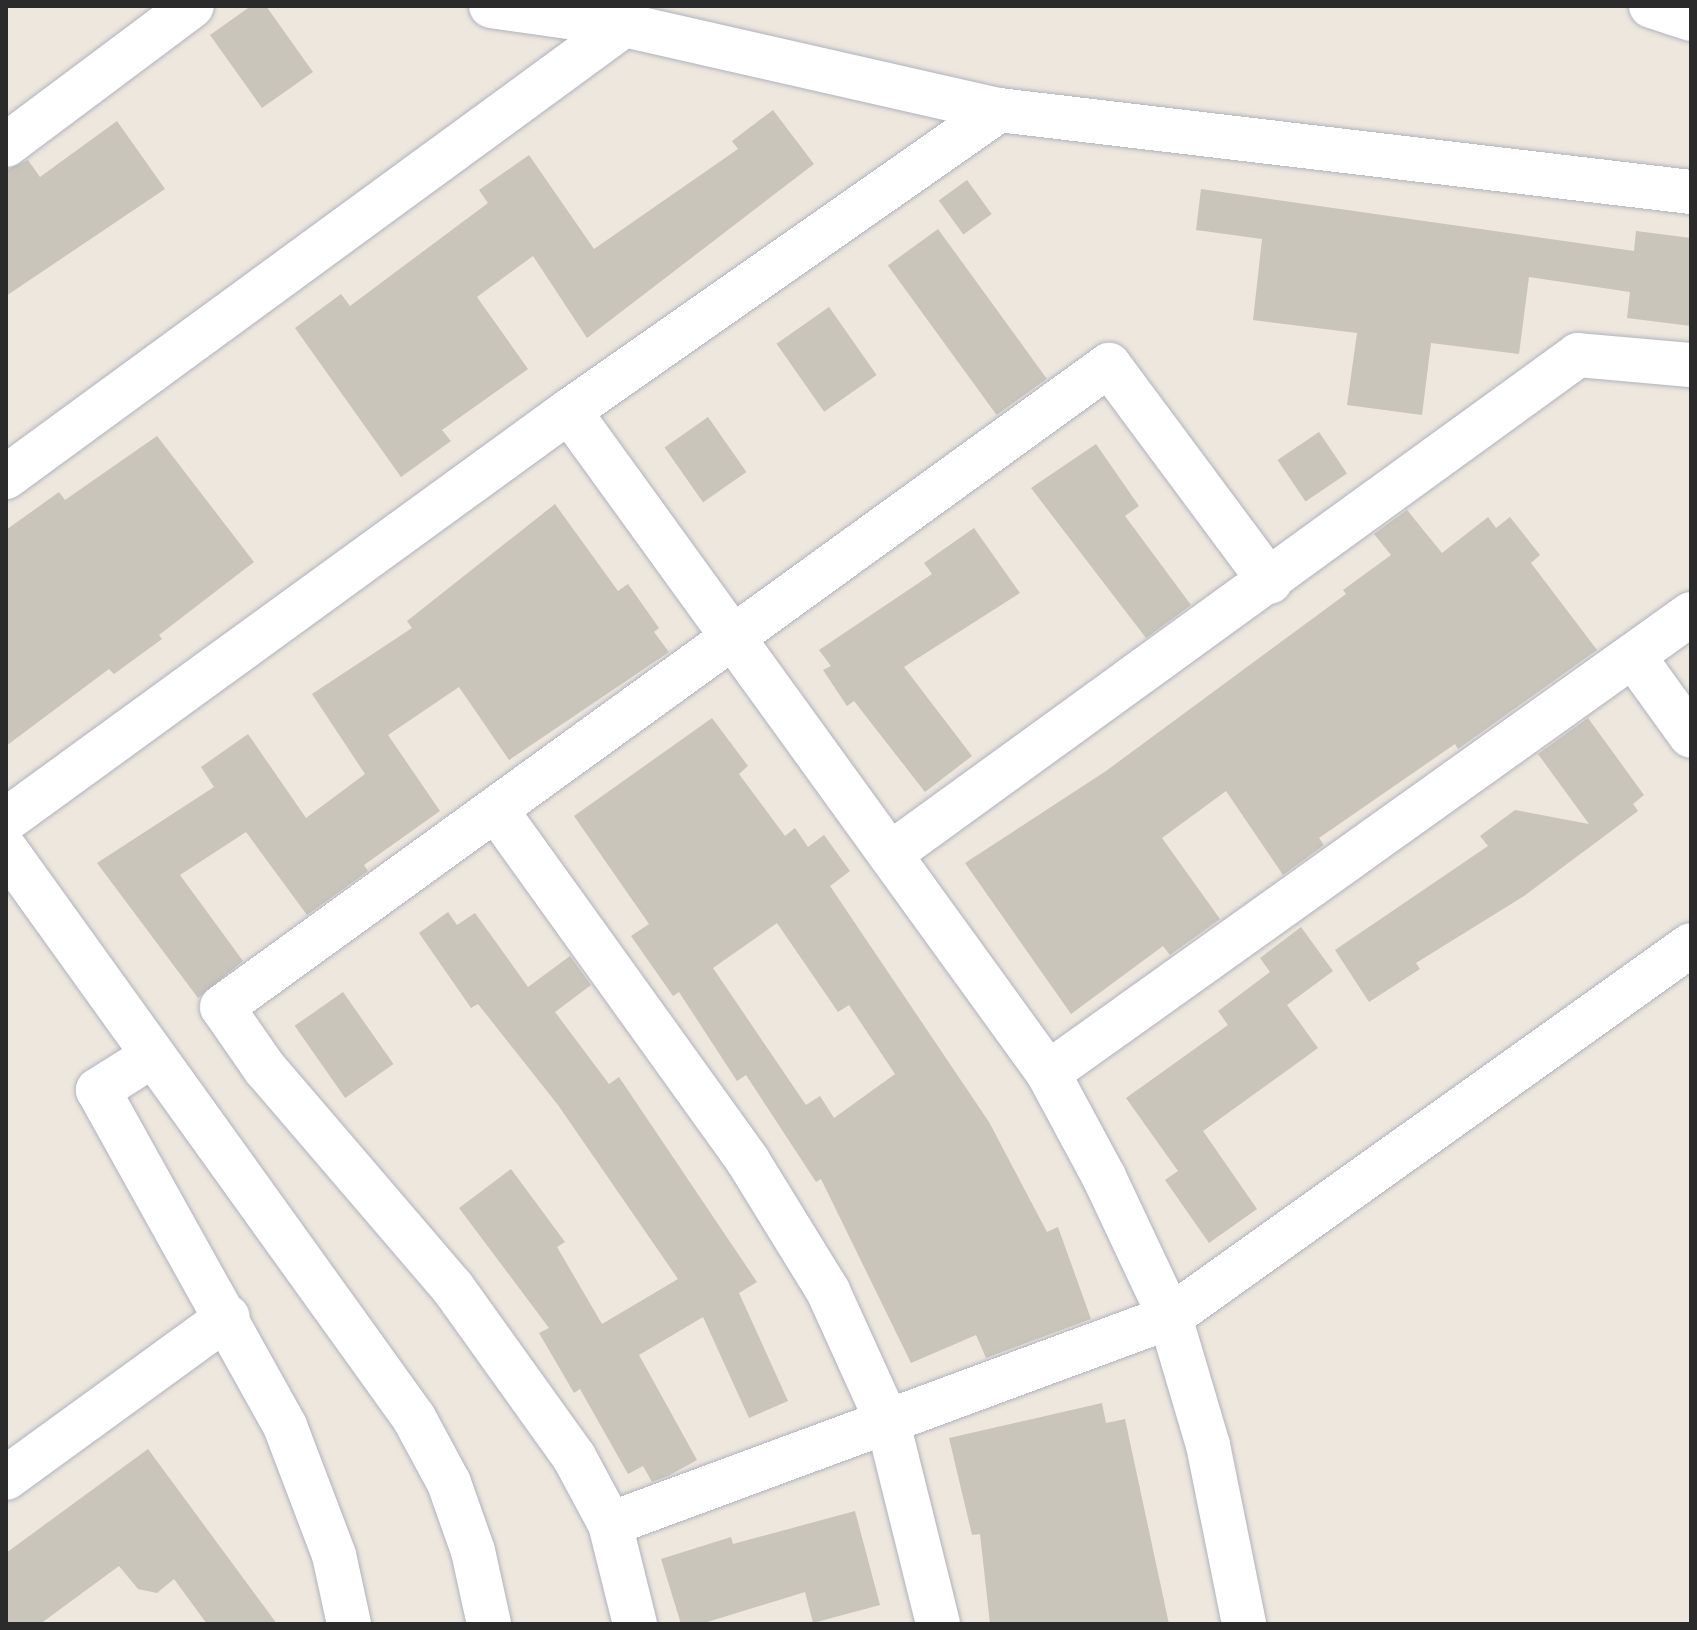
<!DOCTYPE html>
<html>
<head>
<meta charset="utf-8">
<style>
	body { margin:0 }
	#map { position:relative; width:1697px; height:1630px; overflow:hidden; background:#ede7dd; font-family:Signika,sans-serif }
	div>[style] { position:absolute }
	.building>* { inset:0; background:#c9c5bb; transform-origin:0 0 }
	.roads { filter:drop-shadow(0 0 2px #b1b2bf) drop-shadow(0 0 2px #b1b2bf) }
	.minor>* { height:44px; margin:-22px; padding:0 22px; transform-origin:22px; border-radius:22px; background:#fff }
	span { translate:-50% -50%; white-space:nowrap; text-align:center; line-height:1.15; -webkit-text-stroke:7px #fff; paint-order:stroke }
	.frame { position:absolute; inset:0; border:8px solid #2b2b2b; pointer-events:none }
</style>
</head>
<body>
<div id="map">
	<div class="building">
		<div style="clip-path:polygon(251px 6px,266px 6px,313px 72px,262px 108px,210px 35px)"></div>
		<div style="clip-path:polygon(773px 110px,814px 164px,587px 338px,533px 256px,477px 297px,528px 369px,442px 430px,451px 441px,401px 477px,295px 328px,341px 294px,350px 306px,488px 203px,479px 190px,529px 155px,594px 249px,738px 149px,732px 141px)"></div>
		<div style="clip-path:polygon(117px 121px,165px 189px,6px 296px,6px 170px,28px 160px,40px 177px)"></div>
		<div style="left:967px;top:180px;width:42px;height:35px;rotate:54deg"></div>
		<div style="clip-path:polygon(1201px 189px,1634px 251px,1636px 231px,1691px 238px,1691px 326px,1627px 318px,1630px 292px,1529px 277px,1519px 354px,1431px 343px,1422px 415px,1347px 405px,1357px 333px,1253px 320px,1262px 239px,1196px 230px)"></div>
		<div style="left:938px;top:229px;width:185px;height:62px;rotate:54deg"></div>
		<div style="left:829px;top:307px;width:83px;height:64px;rotate:55deg"></div>
		<div style="left:708px;top:417px;width:67px;height:53px;rotate:55deg"></div>
		<div style="left:1319px;top:432px;width:50px;height:50px;rotate:56deg"></div>
		<div style="clip-path:polygon(157px 436px,254px 562px,159px 635px,162px 639px,114px 674px,109px 669px,6px 746px,6px 530px,59px 492px,65px 500px)"></div>
		<div style="clip-path:polygon(1096px 444px,1139px 506px,1125px 516px,1191px 605px,1146px 638px,1031px 488px)"></div>
		<div style="clip-path:polygon(555px 504px,618px 591px,628px 584px,659px 628px,654px 632px,669px 652px,509px 760px,459px 687px,388px 735px,440px 811px,364px 865px,368px 871px,307px 915px,246px 832px,180px 875px,243px 961px,198px 998px,97px 863px,214px 787px,201px 767px,248px 734px,306px 818px,365px 774px,312px 694px,412px 628px,407px 621px)"></div>
		<div style="clip-path:polygon(1407px 510px,1442px 553px,1488px 517px,1496px 528px,1510px 517px,1540px 555px,1531px 563px,1597px 650px,1458px 749px,1455px 744px,1319px 838px,1324px 845px,1283px 875px,1226px 791px,1162px 838px,1220px 919px,1170px 955px,1163px 946px,1071px 1014px,965px 863px,1106px 771px,1346px 594px,1343px 590px,1391px 555px,1374px 534px)"></div>
		<div style="clip-path:polygon(974px 528px,1020px 593px,904px 667px,972px 756px,925px 792px,854px 701px,847px 706px,823px 670px,831px 666px,819px 650px,932px 574px,924px 563px)"></div>
		<div style="clip-path:polygon(evenodd,712px 718px,748px 766px,739px 774px,785px 836px,795px 828px,808px 847px,824px 835px,850px 871px,830px 886px,989px 1122px,1047px 1232px,1058px 1227px,1091px 1319px,986px 1358px,976px 1335px,911px 1363px,821px 1179px,816px 1182px,746px 1075px,737px 1081px,679px 992px,673px 996px,631px 936px,649px 924px,574px 816px,712px 718px,777px 923px,838px 1012px,849px 1005px,895px 1074px,834px 1118px,820px 1096px,806px 1105px,713px 968px,777px 923px)"></div>
		<div style="clip-path:polygon(1588px 718px,1644px 795px,1633px 804px,1638px 811px,1524px 896px,1416px 963px,1420px 969px,1369px 1002px,1335px 950px,1488px 846px,1480px 836px,1515px 810px,1589px 824px,1538px 754px)"></div>
		<div style="clip-path:polygon(448px 912px,457px 925px,475px 913px,528px 987px,570px 956px,591px 985px,555px 1012px,609px 1084px,619px 1077px,757px 1282px,739px 1293px,788px 1401px,749px 1418px,703px 1317px,639px 1355px,697px 1460px,668px 1476px,652px 1482px,643px 1466px,628px 1474px,580px 1389px,574px 1393px,539px 1333px,549px 1328px,459px 1208px,511px 1169px,565px 1242px,557px 1247px,602px 1324px,678px 1279px,558px 1105px,478px 1004px,471px 1008px,419px 933px)"></div>
		<div style="clip-path:polygon(1301px 927px,1333px 971px,1287px 1005px,1318px 1048px,1203px 1131px,1257px 1209px,1209px 1243px,1165px 1180px,1178px 1171px,1126px 1098px,1228px 1025px,1218px 1011px,1270px 972px,1260px 958px)"></div>
		<div style="left:343px;top:992px;width:88px;height:59px;rotate:55deg"></div>
		<div style="clip-path:polygon(1102px 1403px,1106px 1423px,1125px 1419px,1169px 1624px,990px 1624px,980px 1534px,972px 1535px,949px 1438px)"></div>
		<div style="clip-path:polygon(148px 1449px,277px 1624px,207px 1624px,174px 1579px,157px 1593px,138px 1589px,119px 1566px,40px 1624px,6px 1624px,6px 1553px)"></div>
		<div style="clip-path:polygon(855px 1511px,880px 1605px,813px 1623px,805px 1592px,701px 1624px,681px 1624px,661px 1559px,731px 1537px,733px 1544px)"></div>
	</div>
	<div class="roads">
		<div class="minor">
			<div style="left:491px;top:6px;width:134px;rotate:8.1deg"></div>
			<div style="left:624px;top:25px;width:385px;rotate:12.8deg"></div>
			<div style="left:999px;top:110px;width:697px;rotate:6.76deg"></div>
			<div style="left:1651px;top:6px;width:42px;rotate:18deg"></div>
			<div style="left:6px;top:145px;width:232px;rotate:-36.8deg"></div>
			<div style="left:569px;top:411px;width:817px;rotate:54.11deg"></div>
			<div style="left:1048px;top:1073px;width:118px;rotate:61.7deg"></div>
			<div style="left:1104px;top:1177px;width:155px;rotate:64.8deg"></div>
			<div style="left:1170px;top:1317px;width:134px;rotate:73.5deg"></div>
			<div style="left:1208px;top:1445px;width:183px;rotate:78.6deg"></div>
			<div style="left:6px;top:477px;width:766px;rotate:-36.18deg"></div>
			<div style="left:1634px;top:657px;width:97px;rotate:54.2deg"></div>
			<div style="left:496px;top:810px;width:432px;rotate:54.3deg"></div>
			<div style="left:748px;top:1161px;width:153px;rotate:58.4deg"></div>
			<div style="left:828px;top:1291px;width:145px;rotate:65.6deg"></div>
			<div style="left:888px;top:1423px;width:207px;rotate:76deg"></div>
			<div style="left:6px;top:820px;width:696px;rotate:-36deg"></div>
			<div style="left:569px;top:411px;width:525px;rotate:-34.99deg"></div>
			<div style="left:6px;top:850px;width:699px;rotate:54.31deg"></div>
			<div style="left:414px;top:1418px;width:74px;rotate:61.7deg"></div>
			<div style="left:449px;top:1483px;width:72px;rotate:70.6deg"></div>
			<div style="left:473px;top:1551px;width:75px;rotate:77.6deg"></div>
			<div style="left:890px;top:854px;width:850px;rotate:-35.95deg"></div>
			<div style="left:1578px;top:355px;width:113px;rotate:5.1deg"></div>
			<div style="left:152px;top:1056px;width:64px;rotate:147.8deg"></div>
			<div style="left:98px;top:1090px;width:385px;rotate:60.9deg"></div>
			<div style="left:285px;top:1426px;width:138px;rotate:69.2deg"></div>
			<div style="left:334px;top:1555px;width:71px;rotate:77.7deg"></div>
			<div style="left:1048px;top:1073px;width:790px;rotate:-35.52deg"></div>
			<div style="left:6px;top:1478px;width:274px;rotate:-36deg"></div>
			<div style="left:610px;top:1524px;width:597px;rotate:-20.29deg"></div>
			<div style="left:1170px;top:1317px;width:640px;rotate:-35.53deg"></div>
			<div style="left:635px;top:1624px;width:103px;rotate:-104deg"></div>
			<div style="left:610px;top:1524px;width:76px;rotate:-118.2deg"></div>
			<div style="left:574px;top:1457px;width:208px;rotate:-125.6deg"></div>
			<div style="left:453px;top:1288px;width:289px;rotate:-130.6deg"></div>
			<div style="left:265px;top:1069px;width:75px;rotate:-124.7deg"></div>
			<div style="left:222px;top:1007px;width:1095px;rotate:-35.9deg"></div>
			<div style="left:1109px;top:365px;width:270px;rotate:53.4deg"></div>
		</div>
	</div>
	<div class="frame"></div>
</div>
</body>
</html>
